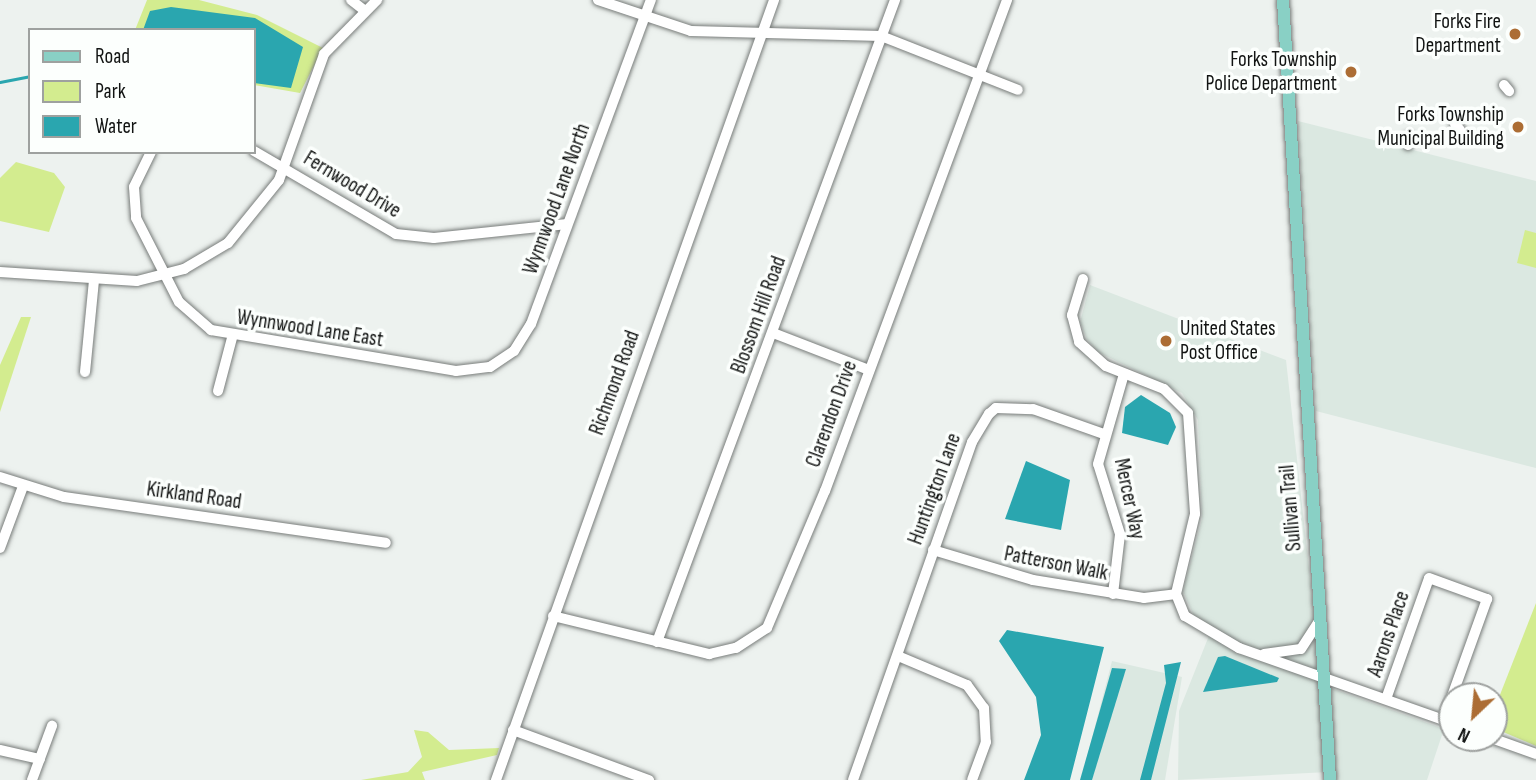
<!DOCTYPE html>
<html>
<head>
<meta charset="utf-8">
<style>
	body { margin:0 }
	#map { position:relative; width:1536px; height:780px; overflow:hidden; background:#edf2ef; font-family:"Sofia Sans Condensed",sans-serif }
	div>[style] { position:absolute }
	.built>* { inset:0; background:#dbe8e1 }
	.green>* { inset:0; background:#d3ec8f }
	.water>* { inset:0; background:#2aa6af }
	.stream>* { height:2.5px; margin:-1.25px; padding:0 1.25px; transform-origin:1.25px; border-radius:1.25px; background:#2aa6af }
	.roads { filter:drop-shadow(0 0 2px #787c7a) drop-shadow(0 0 2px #787c7a) }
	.minor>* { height:10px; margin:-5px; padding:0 5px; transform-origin:5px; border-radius:5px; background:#fff }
	.major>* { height:12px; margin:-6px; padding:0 6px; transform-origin:6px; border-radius:6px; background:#89d0c5 }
	.dots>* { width:19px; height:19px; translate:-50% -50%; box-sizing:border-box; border:4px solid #fcfffd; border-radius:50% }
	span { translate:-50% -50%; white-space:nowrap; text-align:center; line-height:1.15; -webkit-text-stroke:7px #fcfffd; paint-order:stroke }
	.poi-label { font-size:21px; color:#121413 }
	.right { translate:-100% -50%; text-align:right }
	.left { translate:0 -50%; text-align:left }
	.street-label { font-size:21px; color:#121413 }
	.legend { position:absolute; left:28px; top:28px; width:228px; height:126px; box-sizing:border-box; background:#fcfffd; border:2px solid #9ea19f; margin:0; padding:9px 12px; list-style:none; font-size:21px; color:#121413 }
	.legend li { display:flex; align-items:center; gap:14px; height:35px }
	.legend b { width:35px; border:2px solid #9ea19f }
	.north { position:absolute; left:1438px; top:682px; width:70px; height:70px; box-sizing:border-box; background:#fcfffd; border:2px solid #9ea19f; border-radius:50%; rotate:206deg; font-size:19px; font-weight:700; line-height:28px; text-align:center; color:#121413 }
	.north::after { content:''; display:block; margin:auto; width:24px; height:32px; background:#ac6d34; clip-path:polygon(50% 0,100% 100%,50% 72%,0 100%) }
</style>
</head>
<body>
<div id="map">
	<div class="built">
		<div style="clip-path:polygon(1298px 121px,1536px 181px,1536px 468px,1316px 411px)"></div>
		<div style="clip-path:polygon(1090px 285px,1286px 360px,1322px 685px,1444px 729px,1427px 780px,1329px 780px,1328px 772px,1178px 780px,1179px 711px,1212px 628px,1194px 616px,1183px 591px,1202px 519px,1198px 420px,1182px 393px,1098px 352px,1087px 339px,1080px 322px)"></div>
		<div style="clip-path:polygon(1112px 661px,1182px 677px,1165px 780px,1081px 780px)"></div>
	</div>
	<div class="green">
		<div style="clip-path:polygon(147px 0,199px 0,257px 15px,323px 48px,300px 93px,254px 85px,254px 30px,135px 30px)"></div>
		<div style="clip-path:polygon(16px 162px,54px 173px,65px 187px,49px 232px,0 221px,0 178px)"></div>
		<div style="clip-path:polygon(1525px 230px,1536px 233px,1536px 268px,1517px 263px)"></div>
		<div style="clip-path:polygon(21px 317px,31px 317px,0 412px,0 365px)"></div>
		<div style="clip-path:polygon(1536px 603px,1536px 746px,1494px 728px,1494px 710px)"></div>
		<div style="clip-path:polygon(414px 730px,428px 732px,449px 750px,499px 748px,497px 755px,422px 772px,425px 780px,361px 780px,408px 772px,422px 757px)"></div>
	</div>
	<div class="water">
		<div style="clip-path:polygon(171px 7px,255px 18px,303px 47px,291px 88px,254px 83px,254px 30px,143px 30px,150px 11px)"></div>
		<div style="clip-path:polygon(1141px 395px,1170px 413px,1176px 427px,1168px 445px,1122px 433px,1125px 407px)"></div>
		<div style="clip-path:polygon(1026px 461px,1070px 480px,1061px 530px,1005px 519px)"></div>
		<div style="clip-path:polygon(1007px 630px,1104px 647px,1070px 780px,1024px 780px,1041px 735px,1036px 697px,999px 641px)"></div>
		<div style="clip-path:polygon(1225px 656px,1279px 678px,1277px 682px,1203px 692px,1218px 657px)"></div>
		<div style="clip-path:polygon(1181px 662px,1151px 780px,1140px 780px,1166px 683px,1164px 665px)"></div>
		<div style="clip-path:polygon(1112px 668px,1126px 669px,1092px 780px,1080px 780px)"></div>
	</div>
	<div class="stream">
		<div style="left:0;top:82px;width:31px;rotate:-11deg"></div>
	</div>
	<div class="roads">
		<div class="minor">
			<div style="left:351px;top:0;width:16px;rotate:38deg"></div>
			<div style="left:598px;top:0;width:98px;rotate:18.4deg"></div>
			<div style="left:691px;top:31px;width:190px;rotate:1.5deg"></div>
			<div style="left:881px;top:36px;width:147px;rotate:21.5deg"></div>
			<div style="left:1504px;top:85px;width:8px;rotate:50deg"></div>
			<div style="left:1455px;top:124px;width:8px;rotate:50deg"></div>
			<div style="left:1408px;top:145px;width:8px;rotate:-83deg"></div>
			<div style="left:254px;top:151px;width:164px;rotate:30.3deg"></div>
			<div style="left:396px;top:234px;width:38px;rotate:6deg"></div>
			<div style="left:434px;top:238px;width:134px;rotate:-6deg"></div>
			<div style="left:151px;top:152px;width:39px;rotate:116deg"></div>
			<div style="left:134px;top:187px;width:31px;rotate:86deg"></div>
			<div style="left:136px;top:218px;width:94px;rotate:62.9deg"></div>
			<div style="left:179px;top:302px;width:43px;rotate:41.2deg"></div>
			<div style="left:211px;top:330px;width:248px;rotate:9.5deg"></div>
			<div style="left:456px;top:371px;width:34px;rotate:-7deg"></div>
			<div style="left:490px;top:367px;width:29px;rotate:-34deg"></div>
			<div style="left:514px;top:351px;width:32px;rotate:-58deg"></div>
			<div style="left:531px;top:324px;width:346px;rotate:-69.7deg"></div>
			<div style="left:0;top:272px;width:137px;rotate:3.8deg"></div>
			<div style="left:137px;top:281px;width:49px;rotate:-14.3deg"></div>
			<div style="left:184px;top:269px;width:51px;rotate:-30.6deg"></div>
			<div style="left:228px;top:243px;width:81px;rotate:-51deg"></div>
			<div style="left:279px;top:180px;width:134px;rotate:-70.3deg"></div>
			<div style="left:324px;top:54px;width:76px;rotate:-45.5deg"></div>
			<div style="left:1083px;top:279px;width:38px;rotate:107deg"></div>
			<div style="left:1072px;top:315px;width:28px;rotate:75deg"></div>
			<div style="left:1079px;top:342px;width:36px;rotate:42deg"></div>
			<div style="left:1106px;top:366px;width:62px;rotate:21.6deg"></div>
			<div style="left:1164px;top:389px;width:34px;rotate:45deg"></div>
			<div style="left:1188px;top:413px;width:101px;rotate:86deg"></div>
			<div style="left:1195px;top:514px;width:82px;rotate:103.4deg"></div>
			<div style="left:1176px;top:594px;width:24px;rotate:68deg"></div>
			<div style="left:1185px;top:616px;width:63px;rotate:30.7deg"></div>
			<div style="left:1239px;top:648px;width:226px;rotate:19.4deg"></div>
			<div style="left:773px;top:333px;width:103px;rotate:21.1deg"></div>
			<div style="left:85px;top:372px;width:91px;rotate:-84.4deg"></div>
			<div style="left:218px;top:391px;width:55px;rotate:-75.2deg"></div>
			<div style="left:0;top:477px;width:67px;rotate:17.4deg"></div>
			<div style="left:64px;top:497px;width:325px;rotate:8.1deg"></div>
			<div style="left:0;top:548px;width:66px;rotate:-69.6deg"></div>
			<div style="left:933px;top:550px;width:104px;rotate:16.7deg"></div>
			<div style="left:1033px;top:580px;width:112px;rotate:9.2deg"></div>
			<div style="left:1144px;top:598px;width:32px;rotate:-7deg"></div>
			<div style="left:1113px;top:594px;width:60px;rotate:-83.3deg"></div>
			<div style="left:1120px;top:534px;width:73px;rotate:-107.4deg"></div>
			<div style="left:1098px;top:464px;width:94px;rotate:-73.9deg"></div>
			<div style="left:553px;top:616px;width:161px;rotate:13.7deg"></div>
			<div style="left:709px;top:654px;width:28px;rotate:-13deg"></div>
			<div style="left:736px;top:648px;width:37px;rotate:-33deg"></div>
			<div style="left:767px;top:628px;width:149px;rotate:-67.1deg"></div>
			<div style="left:825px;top:491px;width:524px;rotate:-69.66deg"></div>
			<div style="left:657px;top:642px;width:685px;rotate:-69.66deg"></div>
			<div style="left:1264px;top:654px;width:37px;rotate:-8deg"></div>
			<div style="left:1301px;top:649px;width:33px;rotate:-57deg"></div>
			<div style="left:898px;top:656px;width:75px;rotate:22.8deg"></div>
			<div style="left:967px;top:685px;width:29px;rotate:54deg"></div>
			<div style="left:984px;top:708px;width:34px;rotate:87deg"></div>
			<div style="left:986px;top:742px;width:40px;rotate:110.2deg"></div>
			<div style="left:1386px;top:699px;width:128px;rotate:-70.4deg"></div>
			<div style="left:1429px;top:578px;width:62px;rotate:19.9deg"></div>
			<div style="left:1487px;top:599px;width:103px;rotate:109.8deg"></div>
			<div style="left:1444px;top:720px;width:24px;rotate:-71deg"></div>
			<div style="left:513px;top:730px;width:145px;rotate:20.2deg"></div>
			<div style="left:1491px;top:738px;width:48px;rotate:19.6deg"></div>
			<div style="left:0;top:750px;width:41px;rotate:12.7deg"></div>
			<div style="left:32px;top:780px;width:58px;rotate:-69.7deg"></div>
			<div style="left:496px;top:780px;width:828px;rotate:-70.38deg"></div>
			<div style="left:853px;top:780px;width:358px;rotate:-70.6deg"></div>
			<div style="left:972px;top:442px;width:33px;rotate:-59deg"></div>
			<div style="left:989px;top:414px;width:9px;rotate:-41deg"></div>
			<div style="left:996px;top:408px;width:37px;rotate:2deg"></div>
			<div style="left:1033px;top:409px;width:75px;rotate:19.4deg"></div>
		</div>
		<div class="major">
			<div style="left:1283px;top:0;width:781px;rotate:86.55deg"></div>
		</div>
	</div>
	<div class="dots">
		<div style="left:1515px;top:34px;background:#ac6d34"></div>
		<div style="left:1351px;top:72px;background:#ac6d34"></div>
		<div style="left:1518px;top:127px;background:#ac6d34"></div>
		<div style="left:1166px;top:341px;background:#ac6d34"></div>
	</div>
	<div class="poi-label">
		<span class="right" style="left:1501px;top:34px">Forks Fire<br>Department</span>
		<span class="right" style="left:1337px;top:72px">Forks Township<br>Police Department</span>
		<span class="right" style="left:1504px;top:127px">Forks Township<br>Municipal Building</span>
		<span class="left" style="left:1180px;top:341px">United States<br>Post Office</span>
	</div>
	<div class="street-label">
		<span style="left:352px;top:185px;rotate:31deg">Fernwood Drive</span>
		<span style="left:557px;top:199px;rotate:-70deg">Wynnwood Lane North</span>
		<span style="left:759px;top:315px;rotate:-70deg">Blossom Hill Road</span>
		<span style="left:310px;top:329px;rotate:9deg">Wynnwood Lane East</span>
		<span style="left:615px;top:383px;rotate:-70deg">Richmond Road</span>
		<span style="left:832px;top:414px;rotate:-70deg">Clarendon Drive</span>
		<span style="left:935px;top:489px;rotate:-70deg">Huntington Lane</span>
		<span style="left:194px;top:496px;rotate:8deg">Kirkland Road</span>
		<span style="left:1129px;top:499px;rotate:78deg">Mercer Way</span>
		<span style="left:1291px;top:508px;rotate:-95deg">Sullivan Trail</span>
		<span style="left:1056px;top:564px;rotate:11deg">Patterson Walk</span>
		<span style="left:1389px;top:634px;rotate:-71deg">Aarons Place</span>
	</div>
	<ul class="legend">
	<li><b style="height:9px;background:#89d0c5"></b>Road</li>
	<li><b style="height:19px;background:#d3ec8f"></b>Park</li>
	<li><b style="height:19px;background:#2aa6af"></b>Water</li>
	</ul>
	<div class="north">N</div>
</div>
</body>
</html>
